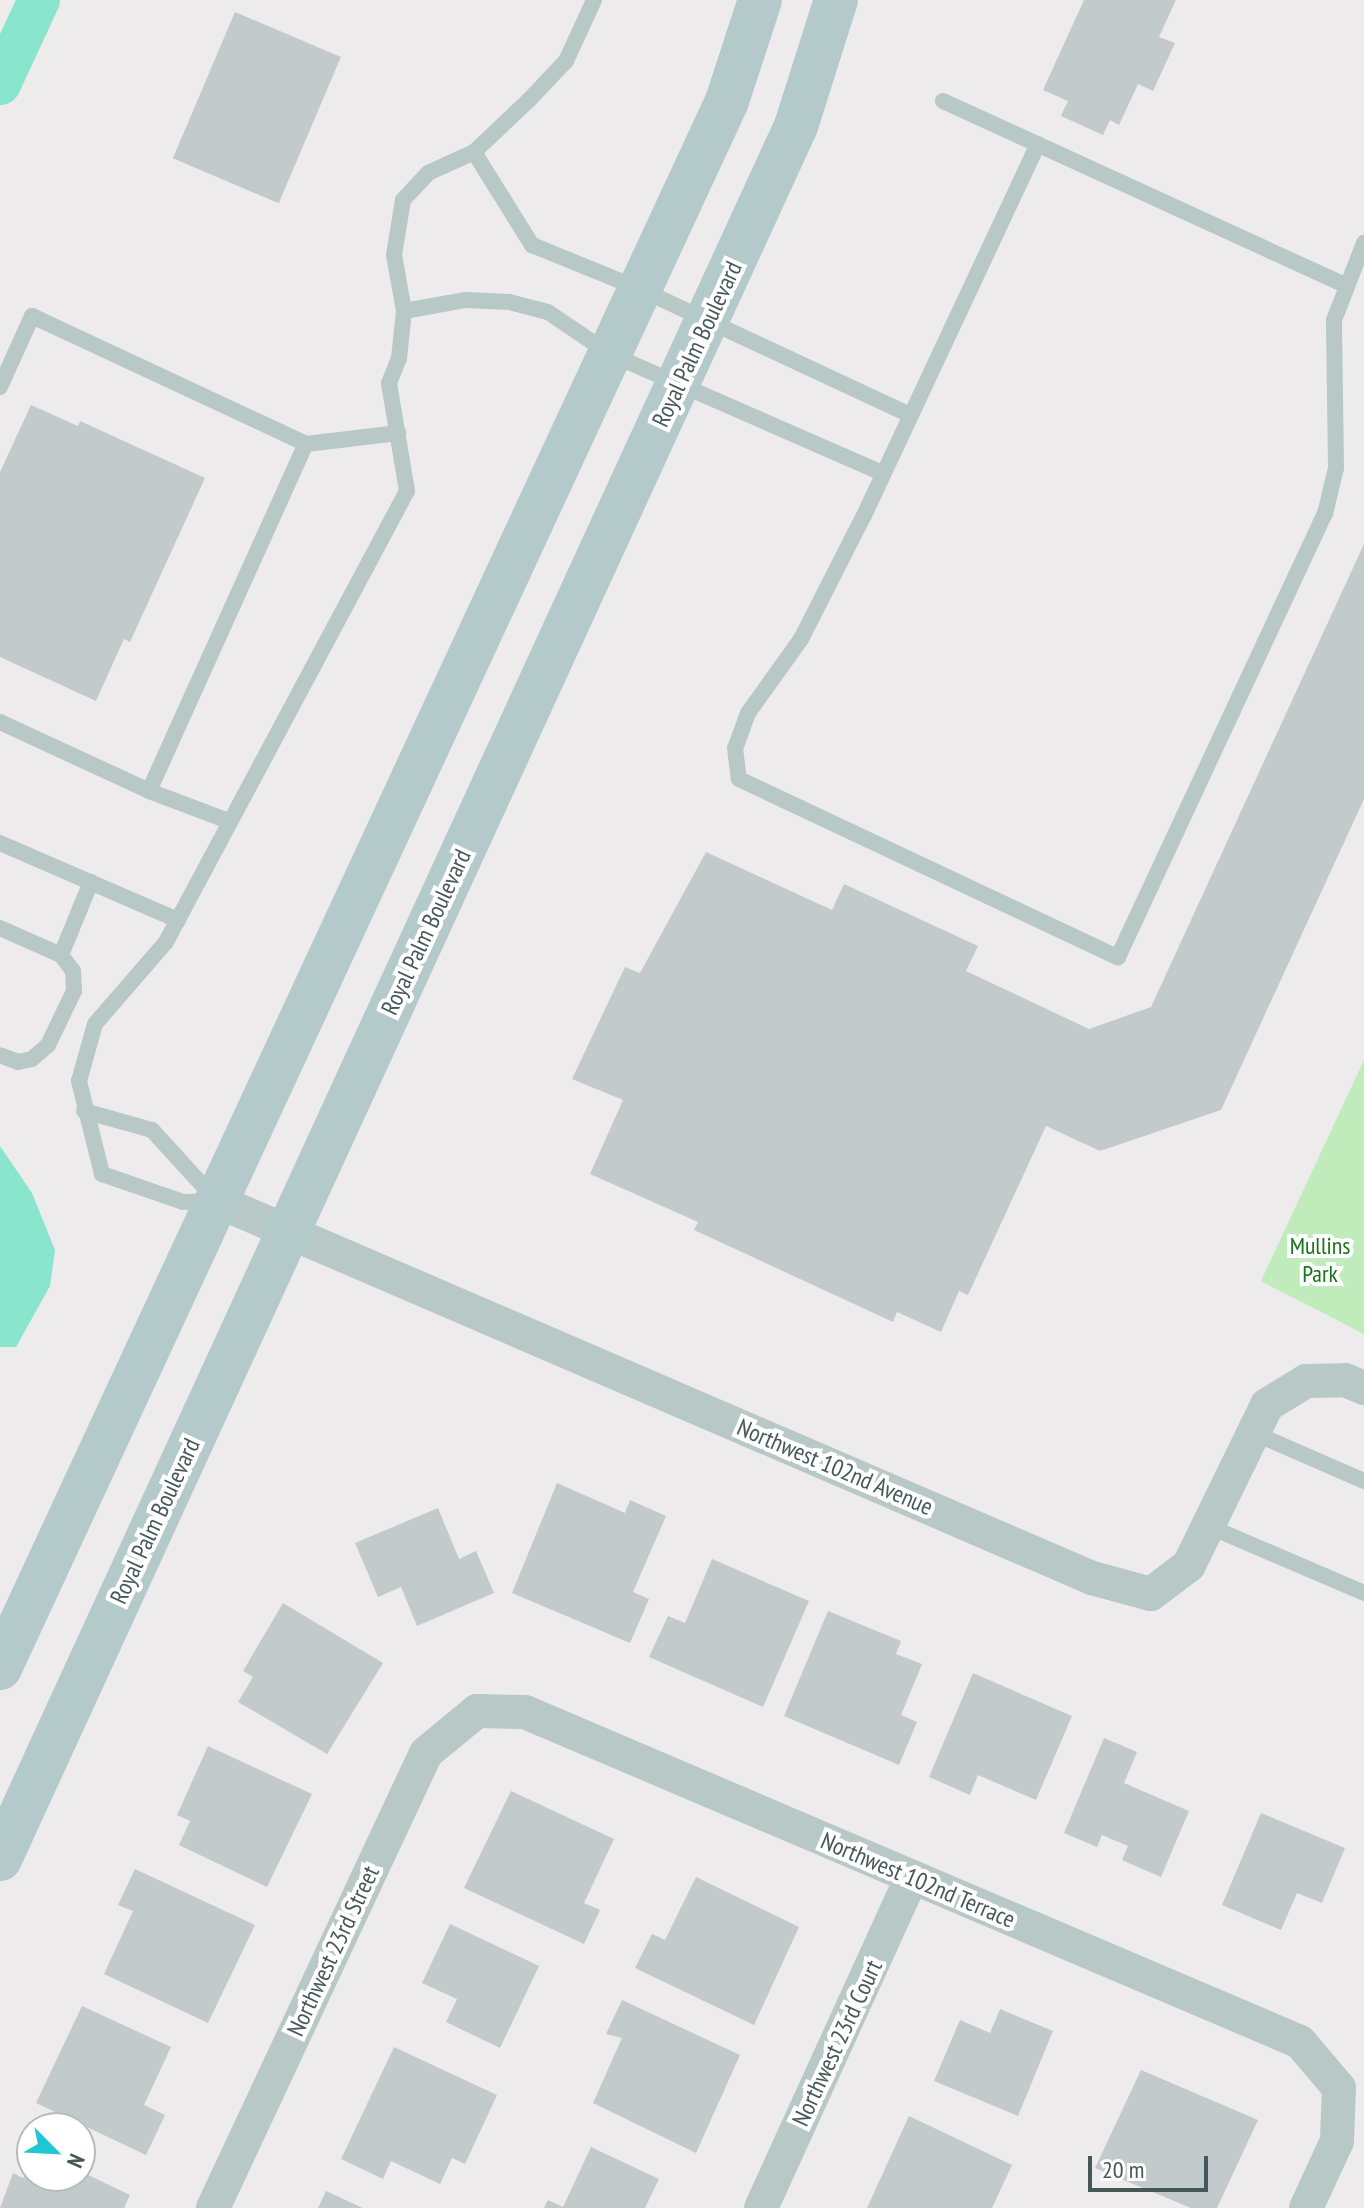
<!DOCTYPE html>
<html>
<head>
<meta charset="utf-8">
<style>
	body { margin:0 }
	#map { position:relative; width:1364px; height:2208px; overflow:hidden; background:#eeebed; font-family:"PT Sans Narrow",sans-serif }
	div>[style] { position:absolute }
	.green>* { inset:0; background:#c0ebba }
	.water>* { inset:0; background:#89e6cc }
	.canal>* { height:42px; margin:-21px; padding:0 21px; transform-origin:21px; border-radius:21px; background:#89e6cc }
	.building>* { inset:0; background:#c2cacb; transform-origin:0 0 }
	.lane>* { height:16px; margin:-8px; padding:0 8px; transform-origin:8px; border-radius:8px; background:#b7c8c7 }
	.street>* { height:34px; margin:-17px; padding:0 17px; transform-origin:17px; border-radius:17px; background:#b7c8c7 }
	.secondary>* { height:44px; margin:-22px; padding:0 22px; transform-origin:22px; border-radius:22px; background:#b4caca }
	span { translate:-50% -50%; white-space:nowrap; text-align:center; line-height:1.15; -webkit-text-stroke:8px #fff; paint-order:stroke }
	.street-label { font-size:24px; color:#455857 }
	.park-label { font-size:24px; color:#1a741b }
	.north { position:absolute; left:16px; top:2112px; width:80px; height:80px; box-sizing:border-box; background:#fff; border:2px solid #b5bcbc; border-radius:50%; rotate:114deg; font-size:22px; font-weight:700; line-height:32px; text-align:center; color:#455857 }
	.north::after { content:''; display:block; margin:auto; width:28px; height:36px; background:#21c6d3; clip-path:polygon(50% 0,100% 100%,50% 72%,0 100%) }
	.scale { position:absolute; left:1088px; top:2156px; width:120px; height:36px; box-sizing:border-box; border:4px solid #455857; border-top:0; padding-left:10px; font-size:24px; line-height:28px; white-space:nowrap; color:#455857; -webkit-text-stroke:6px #fff; paint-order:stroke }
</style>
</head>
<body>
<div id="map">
	<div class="green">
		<div style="clip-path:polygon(1364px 1060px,1364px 1334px,1261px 1281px)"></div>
	</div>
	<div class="water">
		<div style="clip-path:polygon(0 1146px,32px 1193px,55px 1250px,50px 1286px,16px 1347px,0 1347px)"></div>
	</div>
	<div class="canal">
		<div style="left:0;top:84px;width:93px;rotate:-65.1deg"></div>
	</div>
	<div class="building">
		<div style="clip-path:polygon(1084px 0,1176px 0,1159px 37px,1175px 43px,1153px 91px,1138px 84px,1119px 125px,1110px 120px,1103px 135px,1061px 116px,1068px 101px,1043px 90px)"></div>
		<div style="left:235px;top:12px;width:115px;height:159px;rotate:23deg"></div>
		<div style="clip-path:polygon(31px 405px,78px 426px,80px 421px,205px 478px,130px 642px,124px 639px,96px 701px,0 657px,0 472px)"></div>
		<div style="clip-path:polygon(1364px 544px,1364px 799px,1221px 1110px,1100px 1151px,1046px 1126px,968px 1295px,959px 1291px,941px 1332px,897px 1312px,893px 1322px,694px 1230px,698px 1222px,590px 1174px,623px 1100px,572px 1079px,625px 967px,640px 973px,706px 852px,832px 910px,844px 884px,978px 946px,966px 971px,1089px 1029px,1151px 1007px)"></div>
		<div style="clip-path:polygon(557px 1483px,625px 1513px,630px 1500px,666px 1516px,633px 1592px,649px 1599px,630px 1643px,512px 1593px)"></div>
		<div style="clip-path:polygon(438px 1508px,459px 1559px,476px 1551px,494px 1593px,417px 1626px,401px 1587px,378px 1597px,355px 1543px)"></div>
		<div style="clip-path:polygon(712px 1559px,809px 1601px,763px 1707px,649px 1657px,668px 1616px,685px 1623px)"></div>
		<div style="clip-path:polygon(283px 1603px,383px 1663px,327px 1754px,238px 1702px,253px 1677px,243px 1671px)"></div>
		<div style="clip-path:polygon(828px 1611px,901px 1641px,896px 1654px,922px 1664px,901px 1715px,917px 1722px,899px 1765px,784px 1716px)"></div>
		<div style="clip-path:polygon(973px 1673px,1072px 1716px,1036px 1800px,978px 1775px,970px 1795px,929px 1777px)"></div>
		<div style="clip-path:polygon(1104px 1738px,1137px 1752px,1124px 1783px,1189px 1811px,1161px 1877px,1122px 1860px,1128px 1846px,1102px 1835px,1097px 1847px,1064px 1833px)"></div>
		<div style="clip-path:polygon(208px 1746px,312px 1794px,267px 1887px,179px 1845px,190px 1821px,177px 1815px)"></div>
		<div style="clip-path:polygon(511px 1791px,614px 1839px,584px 1903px,600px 1910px,584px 1944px,464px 1888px)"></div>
		<div style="clip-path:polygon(1261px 1813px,1345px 1848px,1322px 1903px,1297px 1893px,1281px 1930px,1222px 1905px)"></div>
		<div style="clip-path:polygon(135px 1869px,255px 1925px,208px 2023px,104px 1974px,133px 1911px,118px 1905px)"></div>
		<div style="clip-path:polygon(696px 1877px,799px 1927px,754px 2025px,635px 1968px,652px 1934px,665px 1940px)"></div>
		<div style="clip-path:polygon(450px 1924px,539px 1966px,500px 2048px,446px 2022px,457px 1999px,422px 1983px)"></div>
		<div style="clip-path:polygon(622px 2000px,740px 2055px,696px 2153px,593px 2103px,622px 2038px,606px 2034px)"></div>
		<div style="clip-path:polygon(82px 2006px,171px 2047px,144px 2105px,165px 2115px,146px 2155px,36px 2103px)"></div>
		<div style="clip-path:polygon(1000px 2009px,1053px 2031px,1018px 2116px,934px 2081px,960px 2020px,990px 2033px)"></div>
		<div style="clip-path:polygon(394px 2047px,497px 2095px,465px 2164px,452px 2158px,440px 2184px,391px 2161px,383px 2179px,341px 2159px)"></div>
		<div style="clip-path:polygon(1141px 2070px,1258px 2120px,1217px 2208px,1191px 2208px,1095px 2168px)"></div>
		<div style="clip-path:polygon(909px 2116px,1012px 2165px,992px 2208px,867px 2208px)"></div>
		<div style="clip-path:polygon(591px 2147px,659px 2179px,645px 2208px,544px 2208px,548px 2200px,563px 2207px)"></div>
		<div style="clip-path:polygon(32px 2160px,32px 2176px,80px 2176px,80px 2171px,130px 2195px,124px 2208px,0 2208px,13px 2173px,23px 2178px)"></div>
		<div style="clip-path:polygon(326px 2191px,363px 2208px,318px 2208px)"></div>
	</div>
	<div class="lane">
		<div style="left:943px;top:101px;width:442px;rotate:24.6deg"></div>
		<div style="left:1038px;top:144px;width:412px;rotate:115.1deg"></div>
		<div style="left:863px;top:517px;width:137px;rotate:116.9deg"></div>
		<div style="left:801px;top:639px;width:91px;rotate:125.6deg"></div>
		<div style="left:748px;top:713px;width:37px;rotate:110deg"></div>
		<div style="left:735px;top:748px;width:31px;rotate:83deg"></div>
		<div style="left:739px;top:779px;width:419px;rotate:25.2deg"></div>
		<div style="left:1118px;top:957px;width:489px;rotate:-65deg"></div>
		<div style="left:1325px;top:514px;width:47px;rotate:-76.6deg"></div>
		<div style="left:1336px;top:468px;width:148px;rotate:-90.8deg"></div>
		<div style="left:1334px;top:320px;width:83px;rotate:-68.7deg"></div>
		<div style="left:474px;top:152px;width:110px;rotate:58.1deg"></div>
		<div style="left:532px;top:245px;width:117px;rotate:22.2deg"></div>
		<div style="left:640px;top:289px;width:298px;rotate:25deg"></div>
		<div style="left:404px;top:311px;width:63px;rotate:-10.1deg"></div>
		<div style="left:466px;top:300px;width:43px;rotate:2.7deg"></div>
		<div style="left:509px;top:302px;width:40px;rotate:14.4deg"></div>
		<div style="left:548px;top:312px;width:75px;rotate:34.1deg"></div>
		<div style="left:610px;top:354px;width:298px;rotate:23.6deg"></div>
		<div style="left:0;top:387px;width:78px;rotate:-65.7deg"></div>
		<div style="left:32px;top:316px;width:302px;rotate:25deg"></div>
		<div style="left:306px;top:444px;width:93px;rotate:-6.8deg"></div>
		<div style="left:0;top:722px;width:164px;rotate:24.8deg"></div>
		<div style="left:149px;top:791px;width:85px;rotate:20.6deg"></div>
		<div style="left:149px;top:791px;width:381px;rotate:-65.7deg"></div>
		<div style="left:0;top:843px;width:194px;rotate:23.4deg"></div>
		<div style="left:0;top:928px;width:67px;rotate:23.9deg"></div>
		<div style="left:61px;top:955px;width:20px;rotate:53deg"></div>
		<div style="left:73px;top:971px;width:20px;rotate:87deg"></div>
		<div style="left:74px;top:991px;width:60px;rotate:115.7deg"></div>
		<div style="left:48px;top:1045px;width:21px;rotate:139deg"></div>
		<div style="left:32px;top:1059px;width:14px;rotate:168deg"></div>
		<div style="left:18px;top:1062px;width:19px;rotate:-159deg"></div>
		<div style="left:61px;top:955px;width:79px;rotate:-67.7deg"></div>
		<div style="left:84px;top:1111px;width:71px;rotate:15.6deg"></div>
		<div style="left:152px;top:1130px;width:92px;rotate:47.6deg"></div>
		<div style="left:211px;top:1201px;width:28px;rotate:178deg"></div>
		<div style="left:183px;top:1202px;width:86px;rotate:-160.9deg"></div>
		<div style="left:102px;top:1174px;width:96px;rotate:-103.9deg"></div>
		<div style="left:79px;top:1081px;width:59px;rotate:-74.3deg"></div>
		<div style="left:95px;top:1024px;width:108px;rotate:-49.1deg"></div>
		<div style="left:166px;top:942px;width:511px;rotate:-61.88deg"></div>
		<div style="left:407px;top:491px;width:109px;rotate:-99.5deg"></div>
		<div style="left:389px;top:383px;width:27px;rotate:-68deg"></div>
		<div style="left:399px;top:358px;width:47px;rotate:-83.9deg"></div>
		<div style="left:404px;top:311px;width:57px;rotate:-100.1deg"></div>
		<div style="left:394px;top:255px;width:56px;rotate:-80.7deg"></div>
		<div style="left:403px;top:200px;width:37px;rotate:-47deg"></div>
		<div style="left:428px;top:173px;width:51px;rotate:-24.5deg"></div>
		<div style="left:474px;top:152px;width:76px;rotate:-43.4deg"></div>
		<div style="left:529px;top:100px;width:54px;rotate:-46.5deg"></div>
		<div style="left:566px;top:61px;width:67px;rotate:-65.3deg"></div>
		<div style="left:1254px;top:1433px;width:120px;rotate:23.6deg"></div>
		<div style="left:1208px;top:1526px;width:170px;rotate:23.2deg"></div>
	</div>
	<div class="street">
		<div style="left:217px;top:1201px;width:953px;rotate:23.31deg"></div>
		<div style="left:1092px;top:1578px;width:61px;rotate:15.2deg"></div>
		<div style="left:1151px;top:1594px;width:48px;rotate:-37.3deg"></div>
		<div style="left:1189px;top:1565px;width:178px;rotate:-64deg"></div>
		<div style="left:1267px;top:1405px;width:46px;rotate:-31.6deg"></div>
		<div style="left:1306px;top:1381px;width:39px;rotate:-1deg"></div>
		<div style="left:1345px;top:1380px;width:21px;rotate:23deg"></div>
		<div style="left:213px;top:2208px;width:502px;rotate:-64.91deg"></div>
		<div style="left:426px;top:1753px;width:66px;rotate:-39.5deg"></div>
		<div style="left:477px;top:1711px;width:48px;rotate:1.2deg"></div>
		<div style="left:525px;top:1712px;width:842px;rotate:23.06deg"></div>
		<div style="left:1300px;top:2042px;width:60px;rotate:49.7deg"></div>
		<div style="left:1339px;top:2088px;width:53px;rotate:92.2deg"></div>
		<div style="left:1337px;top:2141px;width:74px;rotate:114.8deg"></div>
		<div style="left:761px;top:2208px;width:364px;rotate:-65.5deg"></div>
	</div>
	<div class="secondary">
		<div style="left:0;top:1668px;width:1727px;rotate:-65.11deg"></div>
		<div style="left:727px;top:101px;width:106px;rotate:-71.9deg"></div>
		<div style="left:0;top:1859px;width:1907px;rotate:-65.33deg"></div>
		<div style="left:796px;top:126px;width:132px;rotate:-72.4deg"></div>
	</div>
	<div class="street-label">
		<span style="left:697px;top:344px;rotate:-65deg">Royal Palm Boulevard</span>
		<span style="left:426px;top:932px;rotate:-65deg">Royal Palm Boulevard</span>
		<span style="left:835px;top:1467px;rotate:23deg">Northwest 102nd Avenue</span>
		<span style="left:155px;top:1521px;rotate:-65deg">Royal Palm Boulevard</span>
		<span style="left:918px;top:1880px;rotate:23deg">Northwest 102nd Terrace</span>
		<span style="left:333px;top:1951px;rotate:-65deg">Northwest 23rd Street</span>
		<span style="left:837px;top:2043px;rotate:-65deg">Northwest 23rd Court</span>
	</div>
	<div class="park-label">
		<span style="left:1320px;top:1260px">Mullins<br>Park</span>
	</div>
	<div class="north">N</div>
	<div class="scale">20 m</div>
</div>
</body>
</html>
